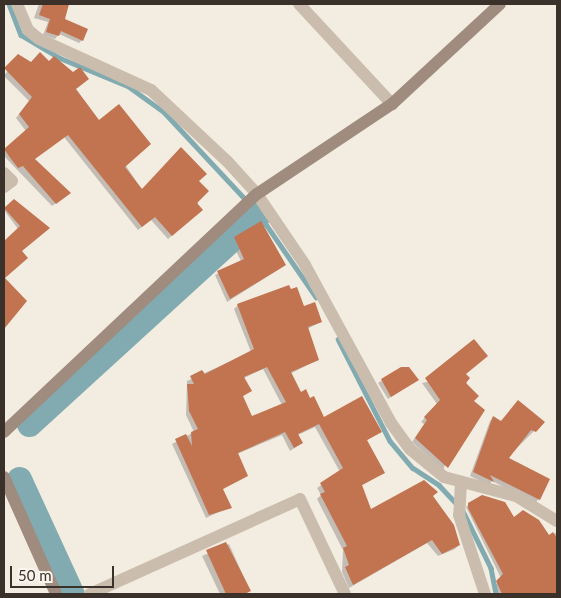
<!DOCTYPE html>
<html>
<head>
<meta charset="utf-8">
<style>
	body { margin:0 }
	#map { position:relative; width:561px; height:598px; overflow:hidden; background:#f3ece1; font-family:Lato,sans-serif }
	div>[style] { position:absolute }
	.shadow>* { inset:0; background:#0003 }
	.stream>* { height:4.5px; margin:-2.25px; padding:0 2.25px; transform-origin:2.25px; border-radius:2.25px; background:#81abb0 }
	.river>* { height:25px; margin:-12.5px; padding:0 12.5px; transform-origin:12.5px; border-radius:12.5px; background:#81abb0 }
	.building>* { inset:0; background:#c27350 }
	.street>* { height:12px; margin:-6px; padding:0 6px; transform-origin:6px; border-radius:6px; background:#cbbdad }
	.secondary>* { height:12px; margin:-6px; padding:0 6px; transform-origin:6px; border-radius:6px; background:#9f8c7e }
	span { translate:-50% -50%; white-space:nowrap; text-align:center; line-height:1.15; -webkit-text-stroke:5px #faf6ee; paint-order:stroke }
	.frame { position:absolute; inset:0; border:5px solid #3a312b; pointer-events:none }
	.scale { position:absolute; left:10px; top:566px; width:104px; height:22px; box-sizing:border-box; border:2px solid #3a312b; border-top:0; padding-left:6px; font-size:15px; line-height:18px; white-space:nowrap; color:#3a312b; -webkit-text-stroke:4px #faf6ee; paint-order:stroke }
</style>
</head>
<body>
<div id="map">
	<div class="shadow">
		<div style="clip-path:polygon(39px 4px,68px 4px,63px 19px,82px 40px,79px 43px,59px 34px,55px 39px,43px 35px,48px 22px,34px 18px)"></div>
		<div style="clip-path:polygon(18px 56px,31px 63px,49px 62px,88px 79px,75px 89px,142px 190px,198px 181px,198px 213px,168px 239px,151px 220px,138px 230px,64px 137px,34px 159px,66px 196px,52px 206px,4px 156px,4px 151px,26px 131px,16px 118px,29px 101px,4px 76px)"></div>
		<div style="clip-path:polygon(14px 201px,48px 228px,21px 251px,26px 258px,4px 278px,4px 242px,18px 229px,4px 210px)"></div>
		<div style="clip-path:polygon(235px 238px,281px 268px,227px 302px,215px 275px,241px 261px,231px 241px)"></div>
		<div style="clip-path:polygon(4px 278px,25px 301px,4px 327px)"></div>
		<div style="clip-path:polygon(evenodd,238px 305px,303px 308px,321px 322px,307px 329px,317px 360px,290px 374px,300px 393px,324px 418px,380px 432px,366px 441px,383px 473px,361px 486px,371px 510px,432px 496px,459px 545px,455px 549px,438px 556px,427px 543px,349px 588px,342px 572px,343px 550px,317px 499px,321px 495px,317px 488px,340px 472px,315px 427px,298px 435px,302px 443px,290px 451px,282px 435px,237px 454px,246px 476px,222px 489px,230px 507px,206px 518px,172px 444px,194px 432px,186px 415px,187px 381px,251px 352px,234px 309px,238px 305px,263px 369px,282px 405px,251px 417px,242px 397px,250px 391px,244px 378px,263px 369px)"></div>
		<div style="clip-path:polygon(401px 368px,417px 380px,388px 399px,378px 383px)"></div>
		<div style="clip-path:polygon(464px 374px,472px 401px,443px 470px,412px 442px,424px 424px,421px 422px,437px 404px,422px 383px)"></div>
		<div style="clip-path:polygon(518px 402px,543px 422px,507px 458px,539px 499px,535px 503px,492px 481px,489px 485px,470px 476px,490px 421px,493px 417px,500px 423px)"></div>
		<div style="clip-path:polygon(469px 504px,513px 518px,549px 537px,557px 532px,557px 594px,496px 594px,493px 589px,501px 578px,466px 507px)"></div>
		<div style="clip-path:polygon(229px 544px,250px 591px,246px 594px,220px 594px,202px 556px)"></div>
	</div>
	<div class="stream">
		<div style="left:9px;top:4px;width:33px;rotate:69deg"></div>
		<div style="left:21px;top:35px;width:45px;rotate:30.5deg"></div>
		<div style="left:60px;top:58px;width:74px;rotate:22.4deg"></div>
		<div style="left:128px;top:86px;width:44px;rotate:35.8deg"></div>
		<div style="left:164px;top:112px;width:139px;rotate:47deg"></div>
		<div style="left:259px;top:214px;width:101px;rotate:55.5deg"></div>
		<div style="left:338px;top:339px;width:114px;rotate:63deg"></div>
		<div style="left:390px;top:441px;width:35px;rotate:50deg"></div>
		<div style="left:413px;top:468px;width:31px;rotate:33deg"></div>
		<div style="left:439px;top:485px;width:26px;rotate:47deg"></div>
		<div style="left:462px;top:509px;width:66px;rotate:63.8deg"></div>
		<div style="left:491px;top:568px;width:26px;rotate:79deg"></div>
	</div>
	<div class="river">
		<div style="left:29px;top:424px;width:311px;rotate:-42.4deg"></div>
		<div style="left:19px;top:479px;width:127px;rotate:65.3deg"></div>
	</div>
	<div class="building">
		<div style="clip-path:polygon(43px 4px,69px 4px,65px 19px,88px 29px,83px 41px,61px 31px,59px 36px,46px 32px,50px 19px,39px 15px)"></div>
		<div style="clip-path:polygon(40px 52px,49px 61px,54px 56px,73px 72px,80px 67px,89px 79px,76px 89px,99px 120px,119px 104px,151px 144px,125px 167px,142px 189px,181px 147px,207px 174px,199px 181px,209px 191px,197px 203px,203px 210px,172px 236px,155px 217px,142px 227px,68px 135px,35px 159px,71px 193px,56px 204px,23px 166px,18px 168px,11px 159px,4px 149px,29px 127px,19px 114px,32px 97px,4px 68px,18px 54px,31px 62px)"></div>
		<div style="clip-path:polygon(14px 199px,50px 228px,22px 251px,28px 258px,5px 278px,27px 301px,4px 329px,4px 241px,20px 226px,4px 208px)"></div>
		<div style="clip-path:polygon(261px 221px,286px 265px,230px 299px,217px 271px,244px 259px,234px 237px)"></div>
		<div style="clip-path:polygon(evenodd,289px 285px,291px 289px,297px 287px,304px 306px,315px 302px,322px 322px,308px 327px,319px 360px,291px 372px,301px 392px,306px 389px,310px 398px,314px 396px,324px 417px,362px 396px,382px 432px,367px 440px,385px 473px,362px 485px,371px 509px,424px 480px,438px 492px,433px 496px,454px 525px,460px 545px,442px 554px,432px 540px,353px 585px,345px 567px,349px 565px,343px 548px,347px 546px,320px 494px,325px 492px,320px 483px,343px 468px,319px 424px,298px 434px,303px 443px,294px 448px,285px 432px,238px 453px,248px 476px,223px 489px,232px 508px,209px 515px,175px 439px,186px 434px,192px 446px,191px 432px,198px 429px,189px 411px,187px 384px,194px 384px,190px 376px,202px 370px,205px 374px,254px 349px,237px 304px,289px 285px,267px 367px,286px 402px,252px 416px,243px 396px,252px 391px,244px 377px,267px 367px)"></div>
		<div style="clip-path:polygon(474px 339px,488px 356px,466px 374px,470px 378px,466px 383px,479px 396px,474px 401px,485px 410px,448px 468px,415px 438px,427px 420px,424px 417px,440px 400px,425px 378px)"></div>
		<div style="clip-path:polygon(401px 367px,409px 367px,419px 380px,391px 397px,381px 379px)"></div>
		<div style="clip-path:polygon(518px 400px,545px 422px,536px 432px,531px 430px,509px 458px,550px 479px,540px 500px,490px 475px,494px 482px,473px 472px,493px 416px,501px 421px)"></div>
		<div style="clip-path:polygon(482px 495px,505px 502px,514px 517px,523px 510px,539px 520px,549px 535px,553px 532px,557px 538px,557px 594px,502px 594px,496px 581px,503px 574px,468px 508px,468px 503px)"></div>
		<div style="clip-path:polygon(226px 542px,251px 591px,244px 594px,226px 594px,206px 550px)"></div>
	</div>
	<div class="street">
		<div style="left:17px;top:4px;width:28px;rotate:67deg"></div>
		<div style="left:28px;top:30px;width:14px;rotate:39deg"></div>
		<div style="left:39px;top:39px;width:123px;rotate:24.5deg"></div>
		<div style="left:151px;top:90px;width:104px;rotate:43.1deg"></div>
		<div style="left:227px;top:161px;width:45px;rotate:47.7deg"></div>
		<div style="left:257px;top:194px;width:86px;rotate:55.9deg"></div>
		<div style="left:305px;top:265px;width:180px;rotate:61.4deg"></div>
		<div style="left:391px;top:423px;width:32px;rotate:54deg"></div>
		<div style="left:410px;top:449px;width:44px;rotate:39.5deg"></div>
		<div style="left:444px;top:477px;width:74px;rotate:14.8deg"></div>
		<div style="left:516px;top:496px;width:48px;rotate:31.4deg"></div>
		<div style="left:299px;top:4px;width:137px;rotate:47.1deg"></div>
		<div style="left:4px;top:173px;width:11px;rotate:45deg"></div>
		<div style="left:12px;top:181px;width:10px;rotate:143deg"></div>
		<div style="left:461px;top:482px;width:33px;rotate:93deg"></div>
		<div style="left:459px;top:515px;width:83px;rotate:71.8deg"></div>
		<div style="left:90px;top:594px;width:230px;rotate:-24.3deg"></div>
		<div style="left:300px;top:499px;width:105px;rotate:64.7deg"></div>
	</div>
	<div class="secondary">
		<div style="left:4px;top:432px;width:347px;rotate:-43.3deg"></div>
		<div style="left:257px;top:194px;width:162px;rotate:-33.7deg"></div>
		<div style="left:392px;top:104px;width:147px;rotate:-42.8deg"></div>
		<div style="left:4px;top:477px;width:128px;rotate:66deg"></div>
	</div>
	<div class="frame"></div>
	<div class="scale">50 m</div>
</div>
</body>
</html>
